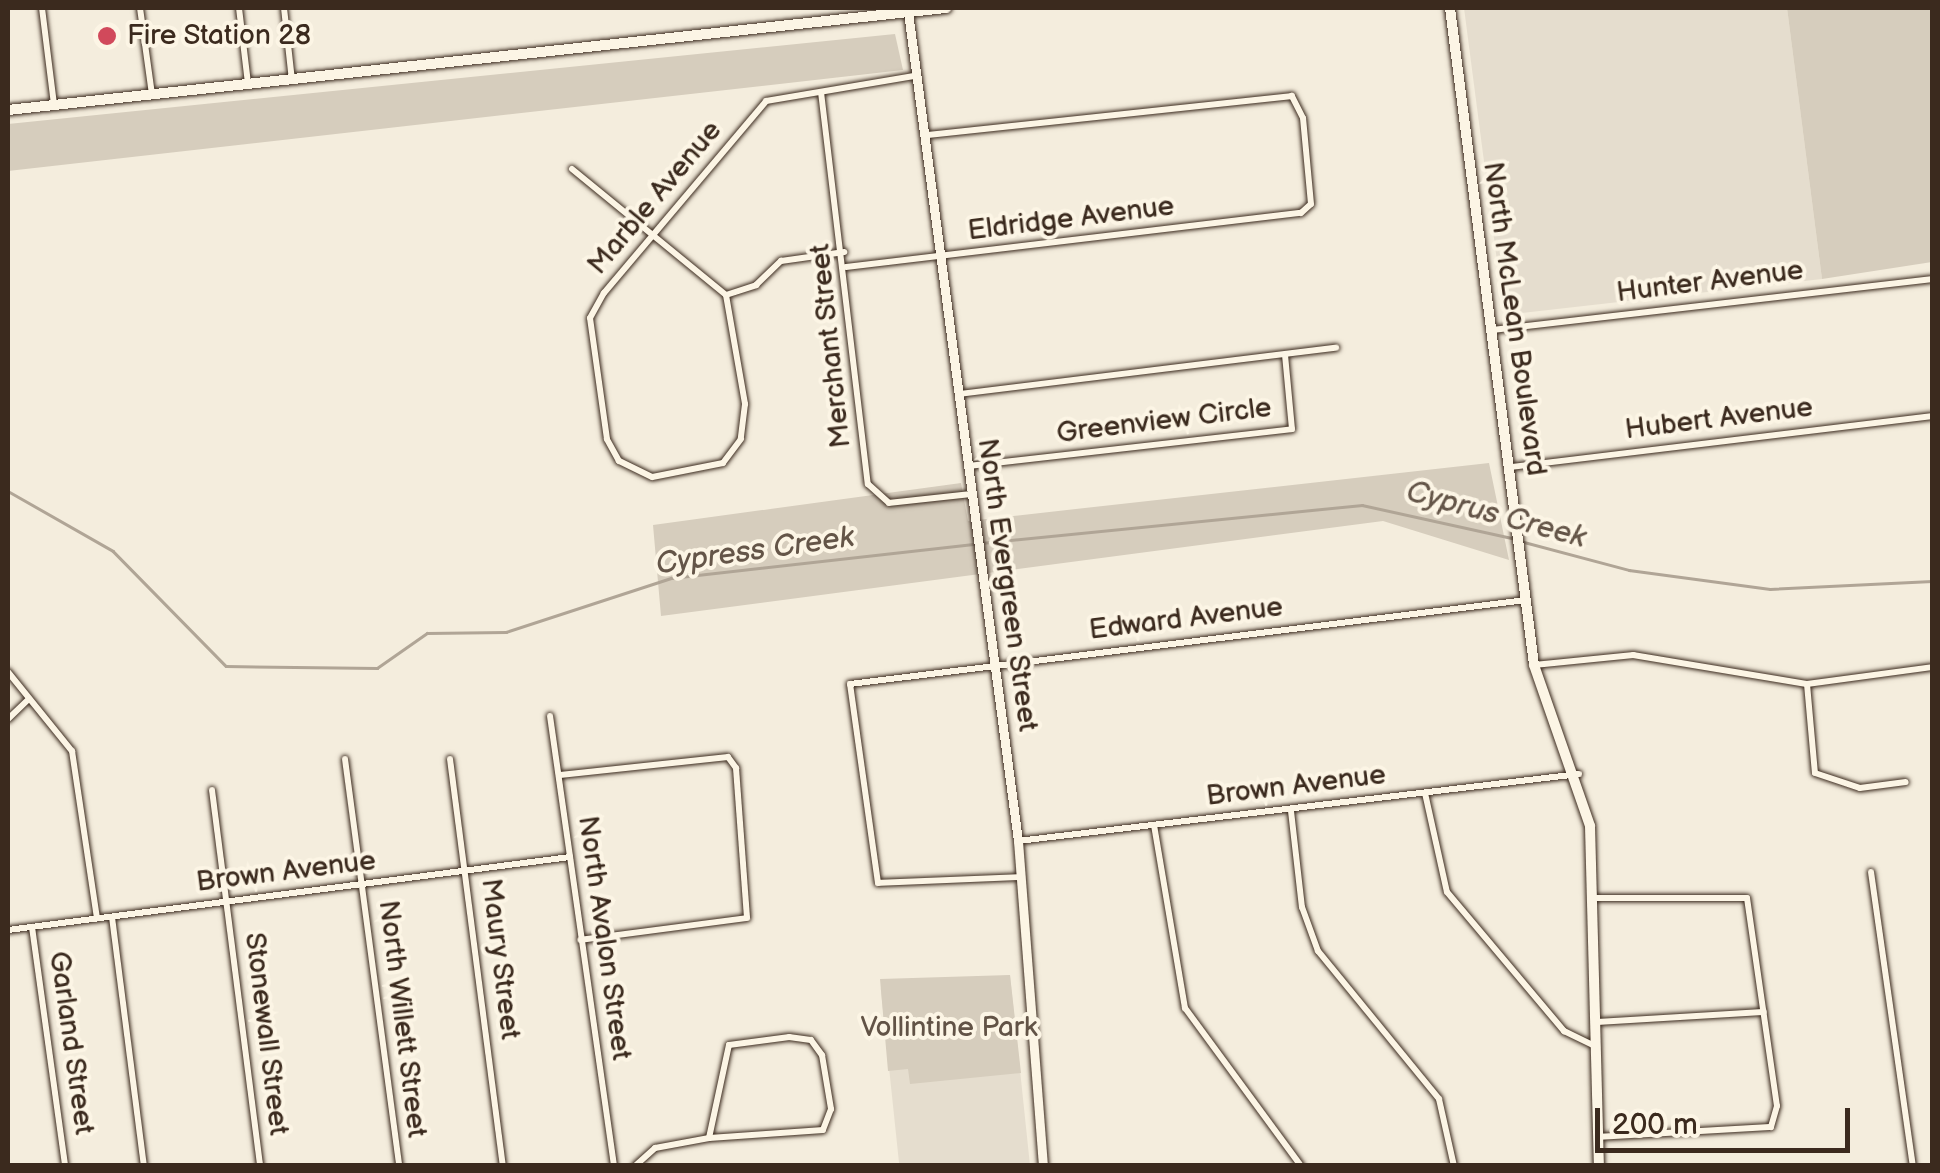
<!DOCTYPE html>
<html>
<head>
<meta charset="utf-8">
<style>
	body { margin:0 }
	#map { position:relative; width:1940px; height:1173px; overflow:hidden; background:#f4eddd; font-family:"Balsamiq Sans",sans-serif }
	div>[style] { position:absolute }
	.built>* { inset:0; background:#e5ddce; transform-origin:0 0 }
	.green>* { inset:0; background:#d6cdbd }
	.stream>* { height:2.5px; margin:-1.25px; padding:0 1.25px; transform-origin:1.25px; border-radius:1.25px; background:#b0a596 }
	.roads { filter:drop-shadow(0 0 2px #3b2a1e) drop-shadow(0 0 2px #3b2a1e) }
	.minor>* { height:6px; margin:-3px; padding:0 3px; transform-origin:3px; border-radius:3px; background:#fcf5e5 }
	.tertiary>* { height:9px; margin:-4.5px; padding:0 4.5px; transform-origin:4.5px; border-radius:4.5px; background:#fcf5e5 }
	.secondary>* { height:10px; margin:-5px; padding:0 5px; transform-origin:5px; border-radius:5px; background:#fcf5e5 }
	.dots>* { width:28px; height:28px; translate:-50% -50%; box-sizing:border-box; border:5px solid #fcf5e5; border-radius:50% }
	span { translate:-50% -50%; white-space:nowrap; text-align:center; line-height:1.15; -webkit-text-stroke:8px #fcf5e5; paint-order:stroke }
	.poi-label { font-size:28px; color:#3b2a1e }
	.left { translate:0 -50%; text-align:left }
	.street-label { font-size:28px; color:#3b2a1e }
	.park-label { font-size:28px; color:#625346 }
	.water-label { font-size:30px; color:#645548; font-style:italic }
	.frame { position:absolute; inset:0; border:10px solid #3b2a1e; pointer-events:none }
	.scale { position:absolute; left:1595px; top:1108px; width:255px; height:45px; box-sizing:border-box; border:5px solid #3b2a1e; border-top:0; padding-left:12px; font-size:30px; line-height:35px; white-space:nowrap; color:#3b2a1e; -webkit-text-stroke:8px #fcf5e5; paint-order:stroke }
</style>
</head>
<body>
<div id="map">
	<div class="built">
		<div style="clip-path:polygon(1464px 8px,1787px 8px,1822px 279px,1504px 315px)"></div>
		<div style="left:1010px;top:975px;width:191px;height:130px;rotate:84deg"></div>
	</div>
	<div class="green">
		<div style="clip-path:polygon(1787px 8px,1932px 8px,1932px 262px,1822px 279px)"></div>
		<div style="clip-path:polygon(895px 34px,903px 70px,8px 171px,8px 124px)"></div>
		<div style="clip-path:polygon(1489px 463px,1509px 560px,1383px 521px,661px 616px,653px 525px,961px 483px,968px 521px)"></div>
		<div style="clip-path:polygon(1010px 975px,1021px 1073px,910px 1084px,908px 1069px,888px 1071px,880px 979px)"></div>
	</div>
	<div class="stream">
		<div style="left:8px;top:491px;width:121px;rotate:29.7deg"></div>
		<div style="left:113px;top:551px;width:161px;rotate:45.5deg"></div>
		<div style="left:226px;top:666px;width:151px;rotate:0.8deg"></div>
		<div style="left:377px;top:668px;width:61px;rotate:-35deg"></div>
		<div style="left:427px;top:633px;width:79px;rotate:-0.7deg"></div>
		<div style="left:506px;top:632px;width:174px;rotate:-18.1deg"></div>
		<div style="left:671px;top:578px;width:304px;rotate:-6.4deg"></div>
		<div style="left:1524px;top:542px;width:109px;rotate:14.9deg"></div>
		<div style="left:1629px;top:570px;width:142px;rotate:7.7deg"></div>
		<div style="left:1770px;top:589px;width:162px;rotate:-2.8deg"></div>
		<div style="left:981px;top:543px;width:383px;rotate:-5.7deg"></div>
		<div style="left:1362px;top:505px;width:154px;rotate:12.4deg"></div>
	</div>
	<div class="roads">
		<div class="minor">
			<div style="left:42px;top:8px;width:97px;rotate:82.9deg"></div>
			<div style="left:140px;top:8px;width:87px;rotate:82.1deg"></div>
			<div style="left:239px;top:8px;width:77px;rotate:83.2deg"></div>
			<div style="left:284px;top:8px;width:72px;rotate:83.7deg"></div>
			<div style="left:821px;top:92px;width:395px;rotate:83.2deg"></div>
			<div style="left:868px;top:484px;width:28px;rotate:42deg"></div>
			<div style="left:889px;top:503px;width:82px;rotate:-6.3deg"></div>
			<div style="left:572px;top:169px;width:199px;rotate:39.3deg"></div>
			<div style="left:726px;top:295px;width:32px;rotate:-18deg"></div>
			<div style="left:756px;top:285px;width:35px;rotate:-44deg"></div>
			<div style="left:781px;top:261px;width:64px;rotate:-8.1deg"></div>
			<div style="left:846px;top:267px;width:458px;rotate:-6.8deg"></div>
			<div style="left:1301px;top:213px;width:13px;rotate:-42deg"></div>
			<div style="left:1311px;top:204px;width:86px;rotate:-95.3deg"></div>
			<div style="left:1303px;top:118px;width:25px;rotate:-117deg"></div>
			<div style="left:1292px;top:96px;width:368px;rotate:173.9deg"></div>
			<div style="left:726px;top:295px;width:111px;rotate:80.1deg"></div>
			<div style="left:745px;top:404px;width:35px;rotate:97deg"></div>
			<div style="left:741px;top:439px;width:30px;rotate:127deg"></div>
			<div style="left:723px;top:463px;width:72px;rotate:168.8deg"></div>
			<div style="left:652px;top:477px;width:37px;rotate:-154deg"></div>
			<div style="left:619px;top:461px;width:25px;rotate:-119deg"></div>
			<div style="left:607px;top:439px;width:122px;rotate:-98deg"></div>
			<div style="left:590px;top:318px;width:29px;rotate:-61deg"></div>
			<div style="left:604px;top:293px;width:251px;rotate:-49.8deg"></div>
			<div style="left:766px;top:101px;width:150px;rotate:-9.6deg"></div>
			<div style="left:1493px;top:330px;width:442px;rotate:-6.6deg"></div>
			<div style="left:959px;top:394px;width:380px;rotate:-7deg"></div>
			<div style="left:969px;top:466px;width:325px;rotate:-6.5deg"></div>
			<div style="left:1292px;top:429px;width:74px;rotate:-95.4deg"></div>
			<div style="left:1511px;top:467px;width:424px;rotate:-6.9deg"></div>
			<div style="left:1534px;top:665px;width:100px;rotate:-5.8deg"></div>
			<div style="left:1633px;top:655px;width:176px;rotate:9.5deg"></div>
			<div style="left:1807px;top:684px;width:126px;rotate:-7.7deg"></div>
			<div style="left:8px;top:672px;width:102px;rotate:51deg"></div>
			<div style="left:72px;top:751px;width:169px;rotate:81.5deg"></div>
			<div style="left:1807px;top:684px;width:89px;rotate:84.9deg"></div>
			<div style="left:1815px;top:773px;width:47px;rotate:18.4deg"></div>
			<div style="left:1860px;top:788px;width:46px;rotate:-7.4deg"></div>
			<div style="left:550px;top:716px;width:455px;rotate:81.9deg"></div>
			<div style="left:8px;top:719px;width:28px;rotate:-44deg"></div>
			<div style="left:345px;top:759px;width:411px;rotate:82.4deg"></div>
			<div style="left:450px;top:759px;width:410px;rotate:82.6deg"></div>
			<div style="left:560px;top:775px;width:169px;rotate:-6.1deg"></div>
			<div style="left:728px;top:757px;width:14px;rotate:54deg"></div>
			<div style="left:736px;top:768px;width:150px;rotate:85.8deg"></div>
			<div style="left:747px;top:918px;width:168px;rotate:172.5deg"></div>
			<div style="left:212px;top:790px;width:379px;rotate:82.7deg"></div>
			<div style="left:1425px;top:793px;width:101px;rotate:77.5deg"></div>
			<div style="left:1447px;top:892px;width:182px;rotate:49.9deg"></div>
			<div style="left:1564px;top:1031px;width:34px;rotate:26deg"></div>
			<div style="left:1291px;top:811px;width:97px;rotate:83.5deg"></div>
			<div style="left:1302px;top:907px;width:47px;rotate:70deg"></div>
			<div style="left:1318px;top:951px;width:191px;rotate:50.7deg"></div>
			<div style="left:1439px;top:1099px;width:69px;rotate:77.4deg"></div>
			<div style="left:1154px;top:825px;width:186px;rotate:80.4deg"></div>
			<div style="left:1185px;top:1008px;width:196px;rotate:53.7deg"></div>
			<div style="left:1018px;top:841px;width:565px;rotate:-6.81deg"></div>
			<div style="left:1871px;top:872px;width:297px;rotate:81.9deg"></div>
			<div style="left:1021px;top:877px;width:143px;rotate:177.6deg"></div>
			<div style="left:878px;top:883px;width:201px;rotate:-98deg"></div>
			<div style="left:850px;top:684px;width:681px;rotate:-7.08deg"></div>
			<div style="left:1592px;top:898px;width:155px"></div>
			<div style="left:1747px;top:898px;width:210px;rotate:81.8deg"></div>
			<div style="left:1777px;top:1106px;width:22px;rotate:106deg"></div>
			<div style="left:1771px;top:1127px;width:172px;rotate:176.7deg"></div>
			<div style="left:112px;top:917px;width:251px;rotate:82.7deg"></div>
			<div style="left:32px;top:927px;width:241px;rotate:82.1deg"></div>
			<div style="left:8px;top:930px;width:567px;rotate:-7.4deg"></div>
			<div style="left:1596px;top:1022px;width:168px;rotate:-3.4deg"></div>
			<div style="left:789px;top:1037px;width:22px;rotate:8deg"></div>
			<div style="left:811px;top:1040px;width:19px;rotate:54deg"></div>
			<div style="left:822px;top:1055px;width:55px;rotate:80.5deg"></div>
			<div style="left:831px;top:1109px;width:22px;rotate:111deg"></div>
			<div style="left:823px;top:1130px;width:114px;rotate:176deg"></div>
			<div style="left:709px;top:1138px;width:95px;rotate:-77.9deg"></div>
			<div style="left:729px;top:1045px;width:61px;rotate:-7.6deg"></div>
			<div style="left:635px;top:1166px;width:27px;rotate:-42deg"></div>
			<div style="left:655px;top:1148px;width:55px;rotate:-10.5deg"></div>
		</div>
		<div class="tertiary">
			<div style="left:908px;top:12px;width:836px;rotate:82.44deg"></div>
			<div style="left:1018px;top:841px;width:326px;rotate:85.6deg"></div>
		</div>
		<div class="secondary">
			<div style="left:1450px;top:8px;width:662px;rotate:82.71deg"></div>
			<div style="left:1534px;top:665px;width:170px;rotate:70.8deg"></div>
			<div style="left:1590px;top:826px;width:340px;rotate:88.5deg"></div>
			<div style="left:8px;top:110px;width:944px;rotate:-6.21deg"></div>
		</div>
	</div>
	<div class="dots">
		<div style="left:107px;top:36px;background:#d1495b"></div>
	</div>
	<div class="poi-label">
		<span class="left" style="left:127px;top:36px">Fire Station 28</span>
	</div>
	<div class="street-label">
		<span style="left:655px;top:198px;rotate:-50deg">Marble Avenue</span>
		<span style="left:1071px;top:219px;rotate:-7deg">Eldridge Avenue</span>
		<span style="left:1710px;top:282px;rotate:-7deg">Hunter Avenue</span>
		<span style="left:1514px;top:319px;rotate:82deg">North McLean Boulevard</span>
		<span style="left:831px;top:346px;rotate:-96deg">Merchant Street</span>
		<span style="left:1719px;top:419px;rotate:-7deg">Hubert Avenue</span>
		<span style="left:1164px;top:421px;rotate:-7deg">Greenview Circle</span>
		<span style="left:1007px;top:585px;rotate:82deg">North Evergreen Street</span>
		<span style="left:1186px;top:619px;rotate:-7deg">Edward Avenue</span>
		<span style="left:1296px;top:786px;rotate:-7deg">Brown Avenue</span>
		<span style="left:286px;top:872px;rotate:-7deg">Brown Avenue</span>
		<span style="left:604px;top:938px;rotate:82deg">North Avalon Street</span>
		<span style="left:500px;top:959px;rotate:83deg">Maury Street</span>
		<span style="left:402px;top:1019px;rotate:83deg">North Willett Street</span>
		<span style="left:266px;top:1034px;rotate:83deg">Stonewall Street</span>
		<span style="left:71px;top:1043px;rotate:82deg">Garland Street</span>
	</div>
	<div class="park-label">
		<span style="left:949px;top:1028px">Vollintine Park</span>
	</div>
	<div class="water-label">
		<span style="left:1496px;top:515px;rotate:15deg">Cyprus Creek</span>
		<span style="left:755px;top:551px;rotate:-8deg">Cypress Creek</span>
	</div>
	<div class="frame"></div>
	<div class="scale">200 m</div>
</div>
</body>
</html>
